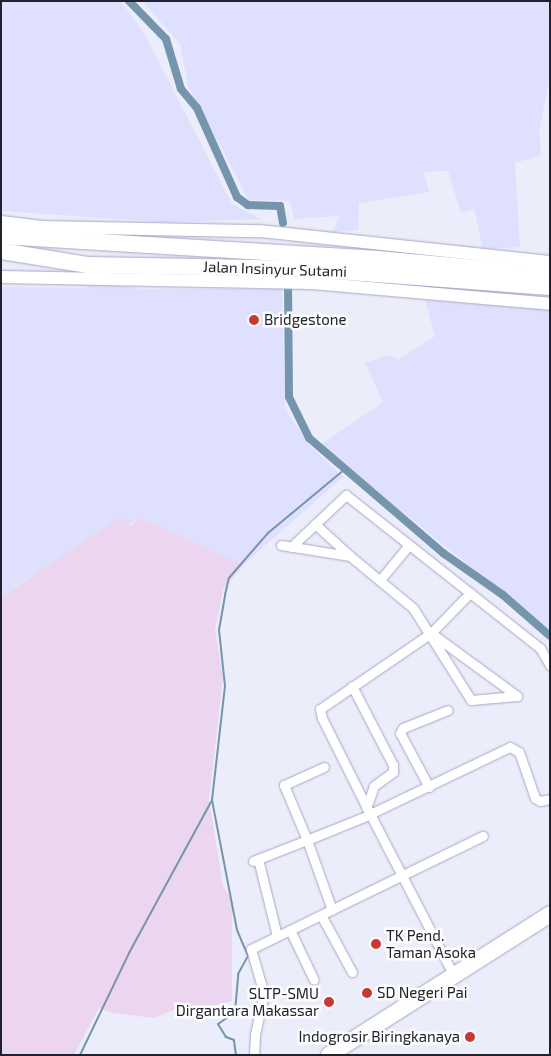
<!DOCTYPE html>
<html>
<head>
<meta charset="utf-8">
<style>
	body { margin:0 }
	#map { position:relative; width:551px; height:1056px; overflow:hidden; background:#ecedfa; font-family:"Exo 2",sans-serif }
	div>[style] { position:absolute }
	.built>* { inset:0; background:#dee0fe }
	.green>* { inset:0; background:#ecd5ee }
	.stream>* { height:2px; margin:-1px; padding:0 1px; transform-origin:1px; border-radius:1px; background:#7595ac }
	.canal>* { height:8px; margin:-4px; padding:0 4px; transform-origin:4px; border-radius:4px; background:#7595ac }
	.roads { filter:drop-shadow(0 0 1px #a6a8c5) drop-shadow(0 0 1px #a6a8c5) }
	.street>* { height:9px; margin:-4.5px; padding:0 4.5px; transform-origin:4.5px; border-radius:4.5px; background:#fff }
	.secondary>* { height:12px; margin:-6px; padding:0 6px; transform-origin:6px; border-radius:6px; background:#fff }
	.highway>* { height:16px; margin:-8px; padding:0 8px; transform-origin:8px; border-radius:8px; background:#fff }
	.dots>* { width:14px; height:14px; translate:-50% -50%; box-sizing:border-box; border:2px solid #fcfcfc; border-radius:50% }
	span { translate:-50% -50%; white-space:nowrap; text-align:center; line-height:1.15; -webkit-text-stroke:5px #fcfcfc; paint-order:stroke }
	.street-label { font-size:15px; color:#21222d }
	.poi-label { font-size:15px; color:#21222d }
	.left { translate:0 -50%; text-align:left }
	.right { translate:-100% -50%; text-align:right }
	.frame { position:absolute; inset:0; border:2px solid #21222d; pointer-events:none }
</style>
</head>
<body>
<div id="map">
	<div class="built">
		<div style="clip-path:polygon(1px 1px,121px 1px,145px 35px,232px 204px,261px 219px,163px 222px,1px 211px)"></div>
		<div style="clip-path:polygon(142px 1px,550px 1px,550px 76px,539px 132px,541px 155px,515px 163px,520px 247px,483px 249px,474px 209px,461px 213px,448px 171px,424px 172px,429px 192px,359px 203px,358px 230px,333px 232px,339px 216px,294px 219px,290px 201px,249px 200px,188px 86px,180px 44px)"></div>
		<div style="clip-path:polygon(98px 283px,141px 289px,282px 289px,285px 409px,309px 445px,343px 477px,243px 565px,141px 518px,25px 580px,1px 597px,1px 287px,85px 288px)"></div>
		<div style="clip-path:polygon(425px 300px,550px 310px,550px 631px,320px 445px,383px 402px,365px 363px,388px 355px,399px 359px,435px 336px)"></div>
	</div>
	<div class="green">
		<div style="clip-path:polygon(120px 517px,130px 526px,141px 518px,243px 565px,223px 590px,215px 630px,223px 677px,209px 800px,223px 886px,232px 900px,232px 1001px,194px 1010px,189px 1004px,154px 1018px,112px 1013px,99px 1008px,74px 1055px,1px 1055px,1px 597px)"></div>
	</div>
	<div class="stream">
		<div style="left:80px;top:1055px;width:113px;rotate:-64.3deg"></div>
		<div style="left:129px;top:953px;width:172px;rotate:-61.5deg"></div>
		<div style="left:236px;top:1055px;width:15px;rotate:-98deg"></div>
		<div style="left:234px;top:1040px;width:9px;rotate:-159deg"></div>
		<div style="left:226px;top:1037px;width:15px;rotate:-122deg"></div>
		<div style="left:218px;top:1024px;width:21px;rotate:-35deg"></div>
		<div style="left:235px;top:1012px;width:38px;rotate:-85deg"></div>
		<div style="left:238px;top:974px;width:21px;rotate:-61deg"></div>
		<div style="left:248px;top:956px;width:28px;rotate:-113deg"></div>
		<div style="left:237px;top:930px;width:132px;rotate:-100.9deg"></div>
		<div style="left:212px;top:800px;width:115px;rotate:-83.5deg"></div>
		<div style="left:225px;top:686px;width:56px;rotate:-96.1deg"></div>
		<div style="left:219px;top:630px;width:36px;rotate:-80deg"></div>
		<div style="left:225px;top:595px;width:17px;rotate:-77deg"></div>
		<div style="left:229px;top:578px;width:60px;rotate:-49.1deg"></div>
		<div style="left:268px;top:533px;width:99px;rotate:-39.7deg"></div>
	</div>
	<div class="canal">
		<div style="left:129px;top:1px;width:53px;rotate:45.8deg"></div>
		<div style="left:166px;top:39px;width:52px;rotate:73.3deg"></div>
		<div style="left:181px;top:89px;width:25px;rotate:50deg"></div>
		<div style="left:197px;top:108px;width:98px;rotate:65.8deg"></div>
		<div style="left:237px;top:197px;width:14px;rotate:36deg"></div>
		<div style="left:248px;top:205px;width:32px;rotate:2deg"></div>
		<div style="left:280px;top:206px;width:17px;rotate:80deg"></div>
		<div style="left:288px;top:282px;width:115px;rotate:89.5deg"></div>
		<div style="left:289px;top:397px;width:46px;rotate:64deg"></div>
		<div style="left:309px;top:438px;width:177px;rotate:40.6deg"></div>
		<div style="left:443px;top:553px;width:73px;rotate:35deg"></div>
		<div style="left:503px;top:595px;width:62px;rotate:41.1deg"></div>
	</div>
	<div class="roads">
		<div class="street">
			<div style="left:315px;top:524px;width:47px;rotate:42.4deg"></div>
			<div style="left:281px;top:545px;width:70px;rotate:9.1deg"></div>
			<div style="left:350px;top:556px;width:82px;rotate:39.5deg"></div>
			<div style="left:413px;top:608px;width:109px;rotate:57.8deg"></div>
			<div style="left:471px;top:700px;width:46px;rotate:-5deg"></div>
			<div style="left:291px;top:547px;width:76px;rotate:-43.4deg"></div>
			<div style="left:346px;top:495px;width:247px;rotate:38.3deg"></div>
			<div style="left:540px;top:648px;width:20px;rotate:60deg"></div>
			<div style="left:380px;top:580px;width:45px;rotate:-50.4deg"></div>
			<div style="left:435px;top:636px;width:102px;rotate:36.2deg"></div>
			<div style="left:352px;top:686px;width:89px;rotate:62.6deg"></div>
			<div style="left:393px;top:765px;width:7px;rotate:90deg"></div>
			<div style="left:393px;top:772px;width:24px;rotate:144deg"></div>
			<div style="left:374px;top:786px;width:23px;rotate:110deg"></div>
			<div style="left:324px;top:767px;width:44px;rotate:155.8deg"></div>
			<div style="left:284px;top:785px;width:60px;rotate:67.3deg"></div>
			<div style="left:307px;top:840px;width:67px;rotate:-22deg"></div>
			<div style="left:429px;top:787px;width:61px;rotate:-118.2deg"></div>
			<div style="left:400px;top:733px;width:6px;rotate:-59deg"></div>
			<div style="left:403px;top:728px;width:48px;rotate:-21.8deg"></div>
			<div style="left:370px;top:814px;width:107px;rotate:-116.6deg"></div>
			<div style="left:322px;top:718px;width:9px;rotate:-103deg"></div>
			<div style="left:320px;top:709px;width:135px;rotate:-34.4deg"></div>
			<div style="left:431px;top:633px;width:56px;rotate:-45.7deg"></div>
			<div style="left:258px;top:859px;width:79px;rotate:76.1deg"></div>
			<div style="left:253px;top:861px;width:58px;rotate:-21.3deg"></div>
			<div style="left:307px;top:840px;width:74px;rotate:70.3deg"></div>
			<div style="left:321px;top:915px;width:65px;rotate:61.5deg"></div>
			<div style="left:290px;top:930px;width:55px;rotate:64.4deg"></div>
			<div style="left:454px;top:976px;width:182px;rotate:-117.4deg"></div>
			<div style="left:370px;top:814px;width:155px;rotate:-25.6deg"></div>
			<div style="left:510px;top:747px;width:10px;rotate:29deg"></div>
			<div style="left:519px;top:752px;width:49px;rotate:70.8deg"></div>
			<div style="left:535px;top:798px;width:6px;rotate:31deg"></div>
			<div style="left:540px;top:801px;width:10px;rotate:-11deg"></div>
			<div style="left:254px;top:1055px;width:21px;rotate:-87deg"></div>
			<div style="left:255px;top:1034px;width:41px;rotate:-77.3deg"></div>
			<div style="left:264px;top:994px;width:47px;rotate:-106.1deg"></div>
			<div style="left:251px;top:949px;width:258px;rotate:-26deg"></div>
		</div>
		<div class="secondary">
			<div style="left:1px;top:222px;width:41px;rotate:7deg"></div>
			<div style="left:42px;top:227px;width:218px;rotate:1.1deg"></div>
			<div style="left:260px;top:231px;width:292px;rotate:6.1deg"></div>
			<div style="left:1px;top:277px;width:311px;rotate:1.1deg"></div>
			<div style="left:312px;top:283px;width:239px;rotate:5deg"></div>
		</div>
		<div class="highway">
			<div style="left:1px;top:236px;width:378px;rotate:3.5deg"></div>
			<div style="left:378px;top:259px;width:173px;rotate:5.3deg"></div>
			<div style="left:1px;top:251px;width:87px;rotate:9.2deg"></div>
			<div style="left:87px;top:265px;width:222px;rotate:1deg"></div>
			<div style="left:309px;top:269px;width:242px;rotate:4.3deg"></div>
			<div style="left:329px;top:1055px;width:262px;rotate:-32.5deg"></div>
		</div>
	</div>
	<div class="dots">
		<div style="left:254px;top:320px;background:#c73933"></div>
		<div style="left:376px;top:944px;background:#c73933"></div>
		<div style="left:367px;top:993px;background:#c73933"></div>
		<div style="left:329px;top:1002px;background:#c73933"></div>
		<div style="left:470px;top:1037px;background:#c73933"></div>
	</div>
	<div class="street-label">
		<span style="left:275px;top:269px;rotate:2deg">Jalan Insinyur Sutami</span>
	</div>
	<div class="poi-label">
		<span class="left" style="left:264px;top:320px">Bridgestone</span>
		<span class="left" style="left:386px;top:944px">TK Pend.<br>Taman Asoka</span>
		<span class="right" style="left:319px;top:1002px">SLTP-SMU<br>Dirgantara Makassar</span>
		<span class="left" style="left:377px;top:993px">SD Negeri Pai</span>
		<span class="right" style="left:460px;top:1037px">Indogrosir Biringkanaya</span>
	</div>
	<div class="frame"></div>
</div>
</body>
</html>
